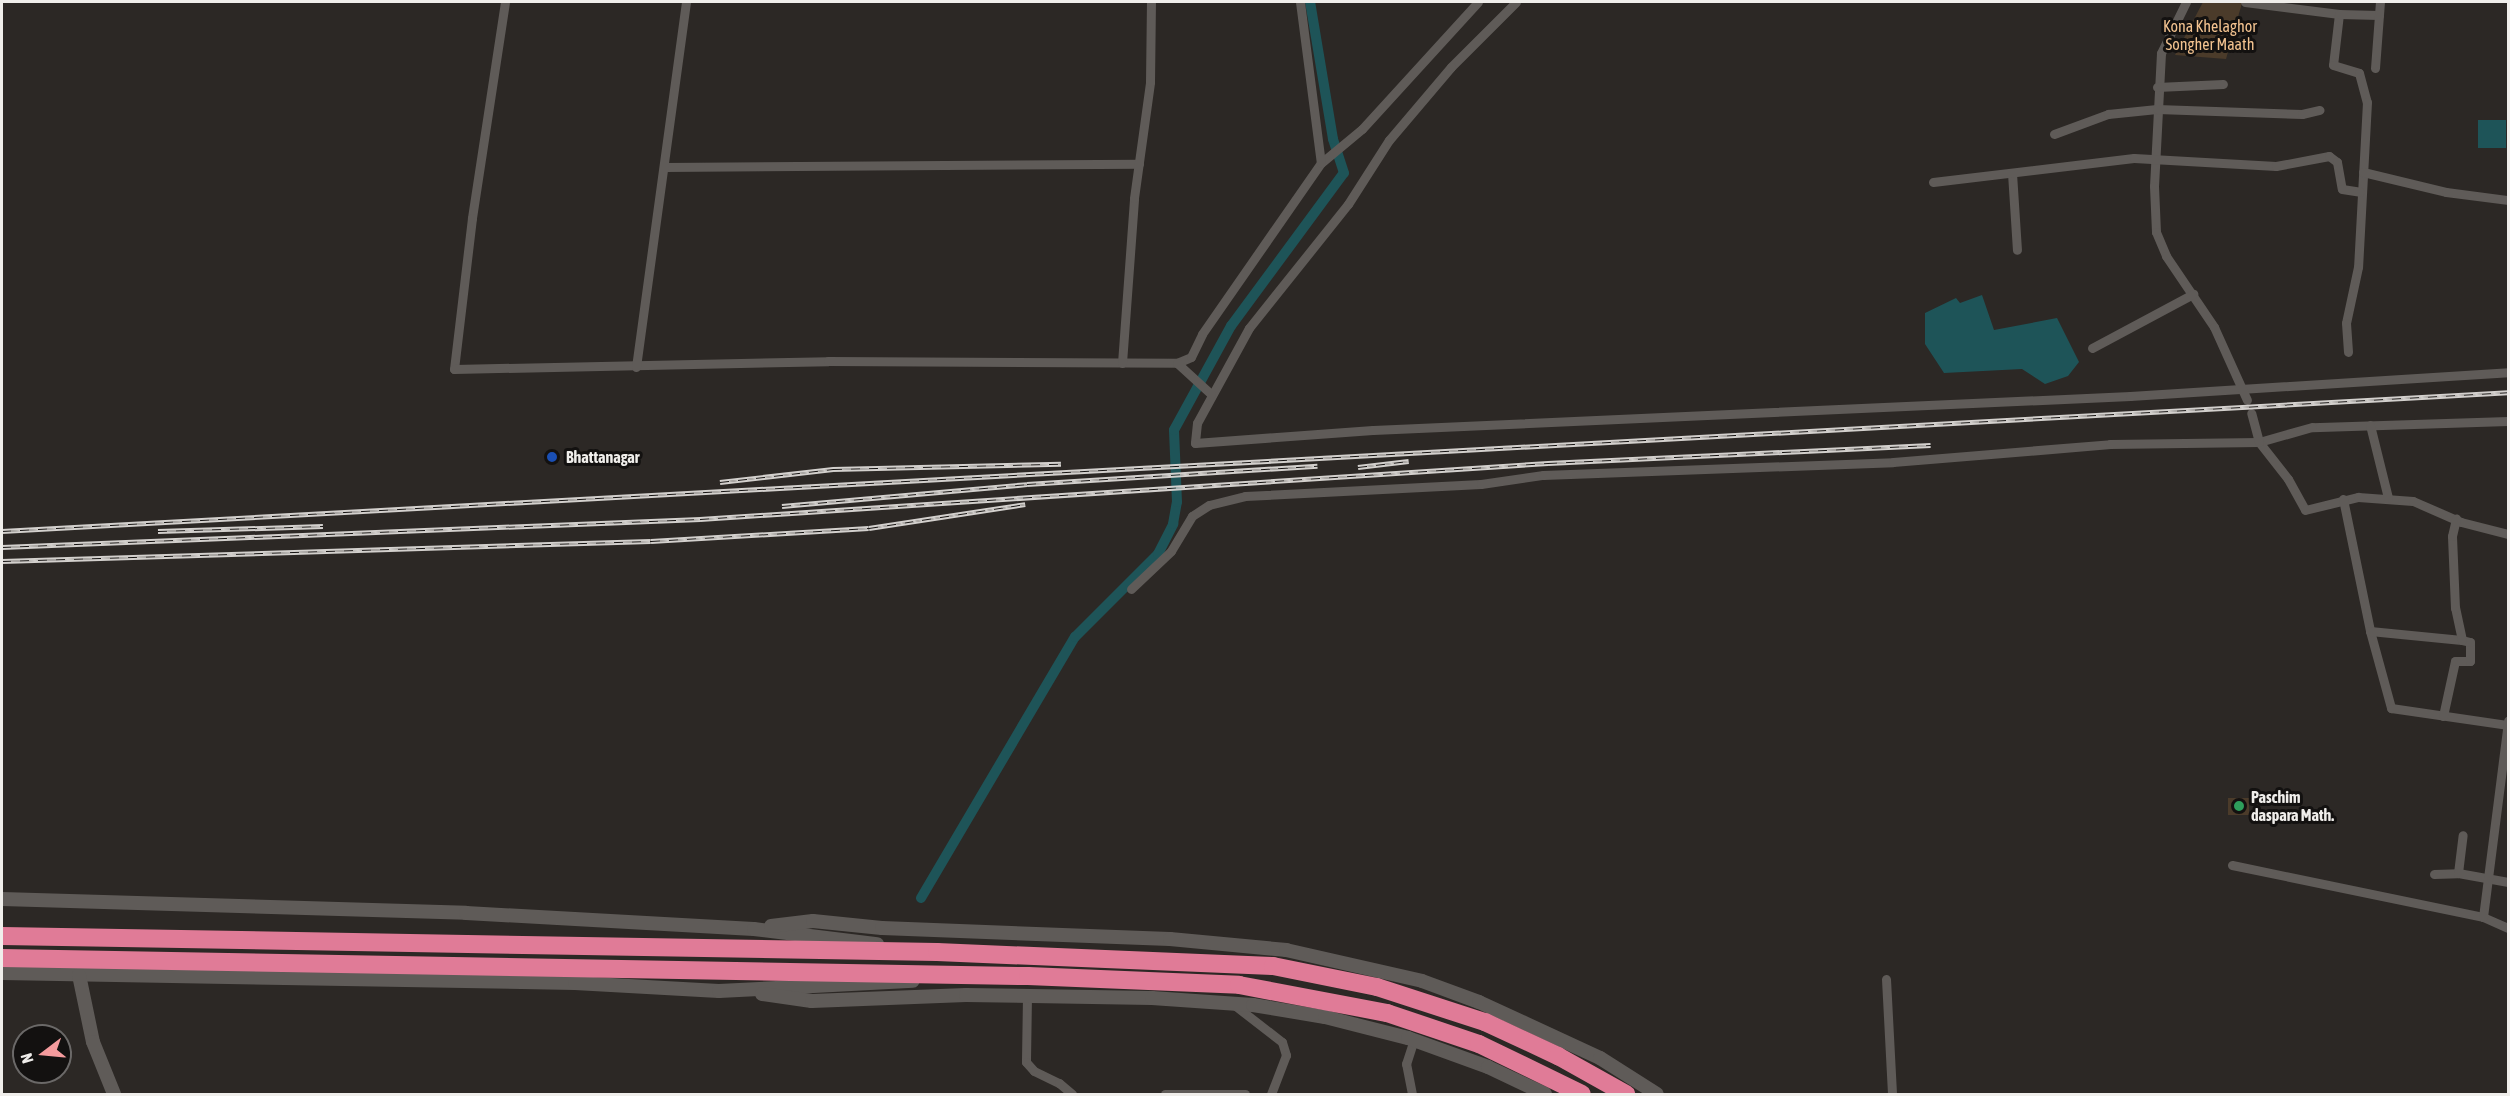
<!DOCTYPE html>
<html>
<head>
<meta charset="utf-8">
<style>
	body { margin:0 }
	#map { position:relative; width:2510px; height:1096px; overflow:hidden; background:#2c2825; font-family:"Asap Condensed",sans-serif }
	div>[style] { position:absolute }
	.green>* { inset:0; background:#4b3b2a; transform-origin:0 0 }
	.water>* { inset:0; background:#1e5458; transform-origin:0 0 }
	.canal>* { height:10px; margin:-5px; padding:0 5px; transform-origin:5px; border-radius:5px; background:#1e5458 }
	.street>* { height:9px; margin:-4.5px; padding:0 4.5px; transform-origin:4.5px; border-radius:4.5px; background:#5f5b58 }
	.secondary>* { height:14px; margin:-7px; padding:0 7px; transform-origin:7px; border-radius:7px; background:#5f5b58 }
	.highway>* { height:18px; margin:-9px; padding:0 9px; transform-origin:9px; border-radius:9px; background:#e07b97 }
	.rail>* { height:5px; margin-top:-2.5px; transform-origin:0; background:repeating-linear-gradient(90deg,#131110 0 9px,#d3d0cd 0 18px); box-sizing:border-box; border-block:2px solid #d3d0cd }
	.dots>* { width:16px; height:16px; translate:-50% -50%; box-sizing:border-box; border:3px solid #131110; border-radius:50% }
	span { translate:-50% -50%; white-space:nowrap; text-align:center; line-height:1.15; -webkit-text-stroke:6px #131110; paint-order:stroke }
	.park-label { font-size:16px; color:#f3c390 }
	.poi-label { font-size:16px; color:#f0eeeb; font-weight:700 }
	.left { translate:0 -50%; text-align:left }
	.frame { position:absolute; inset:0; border:3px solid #f0eeeb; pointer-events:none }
	.north { position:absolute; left:12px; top:1024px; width:60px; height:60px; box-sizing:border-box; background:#131110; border:2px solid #6b6968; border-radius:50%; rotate:254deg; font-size:16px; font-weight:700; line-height:24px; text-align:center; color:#f0eeeb }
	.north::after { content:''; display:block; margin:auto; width:21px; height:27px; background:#f59b9d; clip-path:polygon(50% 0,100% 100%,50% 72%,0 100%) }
</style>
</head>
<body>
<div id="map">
	<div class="green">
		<div style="clip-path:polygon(2203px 2px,2242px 3px,2226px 59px,2175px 55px)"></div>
		<div style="left:2228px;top:798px;width:21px;height:17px"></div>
	</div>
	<div class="water">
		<div style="left:2506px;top:120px;width:28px;height:28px;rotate:90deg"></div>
		<div style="clip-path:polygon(1982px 295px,1994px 330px,2057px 318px,2079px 362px,2068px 376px,2045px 384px,2022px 369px,1944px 373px,1925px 344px,1925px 313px,1956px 298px,1960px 303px)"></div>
	</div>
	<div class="canal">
		<div style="left:921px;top:898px;width:303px;rotate:-59.5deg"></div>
		<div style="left:1075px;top:637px;width:117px;rotate:-45deg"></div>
		<div style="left:1158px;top:554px;width:34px;rotate:-63deg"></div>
		<div style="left:1173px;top:524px;width:22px;rotate:-80deg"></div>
		<div style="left:1177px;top:502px;width:72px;rotate:-92.4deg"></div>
		<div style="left:1174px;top:430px;width:119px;rotate:-61.3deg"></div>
		<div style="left:1231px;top:326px;width:190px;rotate:-53.6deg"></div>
		<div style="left:1344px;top:173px;width:36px;rotate:-108deg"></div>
		<div style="left:1333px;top:139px;width:139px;rotate:-99.5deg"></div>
	</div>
	<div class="street">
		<div style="left:505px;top:2px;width:219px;rotate:98.7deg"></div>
		<div style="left:472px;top:218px;width:152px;rotate:96.8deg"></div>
		<div style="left:454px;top:369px;width:374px;rotate:-1.2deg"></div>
		<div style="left:828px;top:361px;width:349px;rotate:0.3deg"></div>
		<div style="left:1177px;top:363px;width:15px;rotate:-23deg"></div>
		<div style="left:1191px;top:357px;width:25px;rotate:-64deg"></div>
		<div style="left:1202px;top:334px;width:208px;rotate:-55.2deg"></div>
		<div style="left:1321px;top:163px;width:53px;rotate:-39.7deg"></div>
		<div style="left:1362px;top:129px;width:172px;rotate:-47.6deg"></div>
		<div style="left:1300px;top:2px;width:162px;rotate:82.6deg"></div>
		<div style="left:1516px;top:2px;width:92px;rotate:135deg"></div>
		<div style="left:1451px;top:67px;width:96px;rotate:130.3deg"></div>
		<div style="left:1389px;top:140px;width:76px;rotate:122.6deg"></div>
		<div style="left:1348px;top:204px;width:159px;rotate:128.6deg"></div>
		<div style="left:1249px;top:328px;width:108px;rotate:118.7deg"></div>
		<div style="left:1197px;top:423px;width:20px;rotate:96deg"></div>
		<div style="left:1195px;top:443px;width:178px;rotate:-4.2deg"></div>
		<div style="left:1373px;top:430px;width:758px;rotate:-2.57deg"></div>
		<div style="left:2130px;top:396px;width:379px;rotate:-3.6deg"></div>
		<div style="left:2186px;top:2px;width:57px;rotate:116.1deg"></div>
		<div style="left:2161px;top:53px;width:133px;rotate:93deg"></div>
		<div style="left:2154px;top:186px;width:46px;rotate:87.5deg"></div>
		<div style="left:2156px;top:232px;width:26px;rotate:67deg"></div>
		<div style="left:2166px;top:256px;width:86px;rotate:55.9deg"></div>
		<div style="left:2214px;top:327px;width:80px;rotate:65.7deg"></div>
		<div style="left:2245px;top:2px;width:95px;rotate:7.3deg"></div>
		<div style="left:2339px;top:14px;width:51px;rotate:96.7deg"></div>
		<div style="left:2333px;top:65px;width:27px;rotate:17deg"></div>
		<div style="left:2359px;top:73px;width:30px;rotate:75deg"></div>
		<div style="left:2367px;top:102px;width:165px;rotate:93.1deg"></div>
		<div style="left:2358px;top:267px;width:57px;rotate:102.1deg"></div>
		<div style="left:2346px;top:323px;width:29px;rotate:86deg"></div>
		<div style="left:2339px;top:14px;width:40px;rotate:1.4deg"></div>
		<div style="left:2375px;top:68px;width:66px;rotate:-85.7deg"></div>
		<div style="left:2157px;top:87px;width:66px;rotate:-2.6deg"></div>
		<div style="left:2054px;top:134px;width:58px;rotate:-20.3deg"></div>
		<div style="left:2108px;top:114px;width:49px;rotate:-5.8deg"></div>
		<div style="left:2157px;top:109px;width:145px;rotate:2deg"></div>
		<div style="left:2302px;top:114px;width:18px;rotate:-13deg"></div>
		<div style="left:665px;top:167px;width:474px;rotate:-0.4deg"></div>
		<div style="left:2363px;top:172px;width:85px;rotate:13.5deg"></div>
		<div style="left:2446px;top:192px;width:63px;rotate:7.4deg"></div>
		<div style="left:2012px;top:173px;width:77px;rotate:86.3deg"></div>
		<div style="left:1933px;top:182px;width:202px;rotate:-6.8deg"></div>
		<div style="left:2134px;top:158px;width:142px;rotate:3.2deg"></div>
		<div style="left:2276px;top:166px;width:54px;rotate:-10.7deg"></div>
		<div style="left:2329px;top:156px;width:10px;rotate:37deg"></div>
		<div style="left:2337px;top:162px;width:27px;rotate:80deg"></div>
		<div style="left:2342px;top:189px;width:18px;rotate:9deg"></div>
		<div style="left:2092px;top:348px;width:115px;rotate:-28.1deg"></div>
		<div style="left:1122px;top:363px;width:165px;rotate:-85.8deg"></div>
		<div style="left:1134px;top:198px;width:117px;rotate:-82.1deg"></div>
		<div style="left:1150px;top:82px;width:80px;rotate:-89.3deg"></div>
		<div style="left:1177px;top:363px;width:46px;rotate:42.4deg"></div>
		<div style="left:636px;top:367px;width:368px;rotate:-82.2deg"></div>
		<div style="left:2508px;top:421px;width:196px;rotate:178.2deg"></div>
		<div style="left:2312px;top:427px;width:55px;rotate:164.2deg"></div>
		<div style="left:2259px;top:442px;width:47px;rotate:51.9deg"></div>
		<div style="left:2288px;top:479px;width:35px;rotate:61deg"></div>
		<div style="left:2305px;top:510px;width:55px;rotate:-13.8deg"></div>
		<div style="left:2358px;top:497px;width:55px;rotate:4.2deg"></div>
		<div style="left:2413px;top:501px;width:52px;rotate:23.6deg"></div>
		<div style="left:2461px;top:522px;width:49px;rotate:14.3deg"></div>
		<div style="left:2370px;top:425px;width:75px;rotate:76.1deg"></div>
		<div style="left:2343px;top:499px;width:135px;rotate:78.4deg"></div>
		<div style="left:2370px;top:631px;width:80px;rotate:74.7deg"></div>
		<div style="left:2391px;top:708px;width:117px;rotate:8.3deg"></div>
		<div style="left:1131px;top:589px;width:55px;rotate:-43.5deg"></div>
		<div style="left:1171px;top:551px;width:41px;rotate:-59deg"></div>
		<div style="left:1192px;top:516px;width:20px;rotate:-33deg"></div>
		<div style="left:1209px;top:505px;width:37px;rotate:-14deg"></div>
		<div style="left:1245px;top:496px;width:236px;rotate:-2.9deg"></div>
		<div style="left:1481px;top:484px;width:63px;rotate:-8.3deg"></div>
		<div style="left:1543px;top:475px;width:350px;rotate:-2.1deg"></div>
		<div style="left:1893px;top:462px;width:218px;rotate:-4.7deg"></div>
		<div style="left:2110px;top:444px;width:149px;rotate:-0.8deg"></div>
		<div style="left:2259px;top:442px;width:30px;rotate:-105deg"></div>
		<div style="left:2370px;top:631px;width:92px;rotate:5.6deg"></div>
		<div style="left:2443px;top:716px;width:56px;rotate:-77.7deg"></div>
		<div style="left:2455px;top:661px;width:15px"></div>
		<div style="left:2470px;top:661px;width:19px;rotate:-90deg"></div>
		<div style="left:2470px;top:642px;width:8px;rotate:-166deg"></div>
		<div style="left:2462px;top:640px;width:33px;rotate:-102deg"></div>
		<div style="left:2455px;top:608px;width:72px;rotate:-92.4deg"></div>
		<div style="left:2452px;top:536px;width:18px;rotate:-77deg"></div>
		<div style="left:2232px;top:865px;width:256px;rotate:11.7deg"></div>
		<div style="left:2483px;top:917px;width:27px;rotate:24deg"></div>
		<div style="left:2458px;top:873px;width:38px;rotate:-83deg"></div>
		<div style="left:2434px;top:874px;width:24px;rotate:-2deg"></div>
		<div style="left:2458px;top:873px;width:51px;rotate:10.2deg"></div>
		<div style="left:2483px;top:917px;width:198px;rotate:-82.7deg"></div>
		<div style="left:1886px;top:979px;width:115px;rotate:87deg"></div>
		<div style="left:1027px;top:996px;width:66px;rotate:90.9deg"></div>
		<div style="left:1026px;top:1062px;width:12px;rotate:48deg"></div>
		<div style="left:1034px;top:1071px;width:28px;rotate:26deg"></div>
		<div style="left:1059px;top:1083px;width:17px;rotate:40deg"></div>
		<div style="left:1233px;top:1004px;width:62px;rotate:37.8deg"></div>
		<div style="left:1282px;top:1042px;width:14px;rotate:73deg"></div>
		<div style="left:1286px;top:1055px;width:42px;rotate:111deg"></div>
		<div style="left:1165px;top:1094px;width:80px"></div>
		<div style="left:1412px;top:1094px;width:31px;rotate:-101deg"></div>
		<div style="left:1406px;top:1064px;width:25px;rotate:-72deg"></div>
	</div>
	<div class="secondary">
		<div style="left:2px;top:899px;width:464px;rotate:1.7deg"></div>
		<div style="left:466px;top:913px;width:288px;rotate:3.2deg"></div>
		<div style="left:754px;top:929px;width:124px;rotate:7deg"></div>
		<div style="left:771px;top:926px;width:42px;rotate:-6.8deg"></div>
		<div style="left:813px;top:921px;width:69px;rotate:5.8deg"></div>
		<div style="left:882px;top:928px;width:288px;rotate:2.2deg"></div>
		<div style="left:1170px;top:939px;width:117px;rotate:5.4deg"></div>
		<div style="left:1286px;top:950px;width:139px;rotate:12.8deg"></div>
		<div style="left:1422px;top:981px;width:61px;rotate:20.2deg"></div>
		<div style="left:1479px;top:1002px;width:133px;rotate:24.8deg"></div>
		<div style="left:1600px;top:1058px;width:67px;rotate:32.3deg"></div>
		<div style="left:2px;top:973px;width:573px;rotate:1deg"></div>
		<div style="left:575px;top:983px;width:144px;rotate:3.2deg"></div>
		<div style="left:719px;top:991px;width:194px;rotate:-3deg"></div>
		<div style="left:79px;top:975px;width:68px;rotate:78.2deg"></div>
		<div style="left:93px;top:1042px;width:56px;rotate:68deg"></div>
		<div style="left:762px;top:994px;width:50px;rotate:8deg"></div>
		<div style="left:812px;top:1001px;width:154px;rotate:-2.2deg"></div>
		<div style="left:966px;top:995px;width:186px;rotate:0.9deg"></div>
		<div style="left:1152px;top:998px;width:101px;rotate:4deg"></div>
		<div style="left:1253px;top:1005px;width:73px;rotate:9.5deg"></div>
		<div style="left:1325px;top:1017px;width:86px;rotate:14.2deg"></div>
		<div style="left:1408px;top:1038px;width:85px;rotate:19.9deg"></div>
		<div style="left:1488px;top:1067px;width:63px;rotate:25.3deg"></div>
	</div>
	<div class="highway">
		<div style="left:2px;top:936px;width:935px;rotate:0.98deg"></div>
		<div style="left:937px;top:952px;width:336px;rotate:2.4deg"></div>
		<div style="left:1273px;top:966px;width:106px;rotate:11.4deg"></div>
		<div style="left:1377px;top:987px;width:114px;rotate:18deg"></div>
		<div style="left:1485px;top:1022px;width:81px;rotate:25deg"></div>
		<div style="left:1558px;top:1056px;width:78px;rotate:29.2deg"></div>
		<div style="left:2px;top:958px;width:1026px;rotate:1.01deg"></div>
		<div style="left:1028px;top:976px;width:211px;rotate:2.4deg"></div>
		<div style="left:1239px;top:985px;width:151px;rotate:10.7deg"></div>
		<div style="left:1387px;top:1013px;width:97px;rotate:18.6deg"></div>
		<div style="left:1479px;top:1044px;width:114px;rotate:25.9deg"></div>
	</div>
	<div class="rail">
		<div style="left:1358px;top:467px;width:51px;rotate:-6.7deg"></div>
		<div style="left:720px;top:482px;width:114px;rotate:-6.6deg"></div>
		<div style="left:833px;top:469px;width:228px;rotate:-1.3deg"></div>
		<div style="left:782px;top:506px;width:246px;rotate:-5.1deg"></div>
		<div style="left:1027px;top:484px;width:291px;rotate:-3.6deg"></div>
		<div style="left:2px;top:531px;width:2510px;rotate:-3.17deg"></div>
		<div style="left:158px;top:531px;width:165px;rotate:-1.7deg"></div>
		<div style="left:2px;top:547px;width:699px;rotate:-2.3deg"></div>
		<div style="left:700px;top:519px;width:850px;rotate:-3.78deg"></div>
		<div style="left:1548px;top:463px;width:383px;rotate:-2.7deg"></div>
		<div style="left:2px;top:561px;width:649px;rotate:-1.77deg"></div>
		<div style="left:651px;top:541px;width:218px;rotate:-3.4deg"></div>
		<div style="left:869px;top:528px;width:158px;rotate:-8.7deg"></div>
	</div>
	<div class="dots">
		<div style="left:552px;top:457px;background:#1a4fb4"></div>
		<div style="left:2239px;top:806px;background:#2e9e5b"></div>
	</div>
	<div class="park-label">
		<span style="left:2210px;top:35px">Kona Khelaghor<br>Songher Maath</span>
	</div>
	<div class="poi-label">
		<span class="left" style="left:566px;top:457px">Bhattanagar</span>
		<span class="left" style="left:2251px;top:806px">Paschim<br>daspara Math.</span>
	</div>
	<div class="frame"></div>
	<div class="north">N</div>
</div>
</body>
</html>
